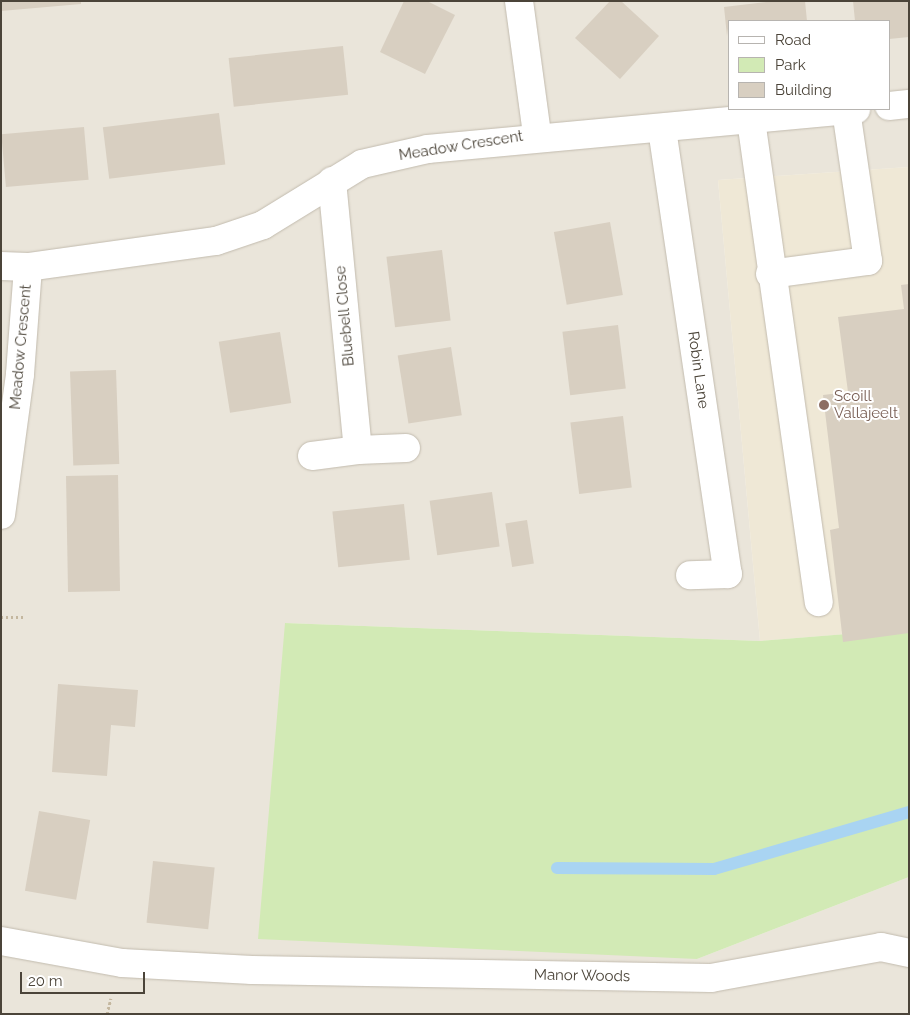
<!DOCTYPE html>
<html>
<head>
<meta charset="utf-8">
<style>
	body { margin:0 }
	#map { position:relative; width:910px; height:1015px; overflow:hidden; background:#f6f3ec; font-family:Raleway,sans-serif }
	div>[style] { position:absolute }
	.residential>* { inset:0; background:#eae5da }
	.education>* { inset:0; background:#efe8d6 }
	.green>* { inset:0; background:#d2eab5 }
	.stream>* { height:12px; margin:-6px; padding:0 6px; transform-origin:6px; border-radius:6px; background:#a9d4f2 }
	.building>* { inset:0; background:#d8cfc1; transform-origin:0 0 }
	.path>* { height:3px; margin-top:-1.5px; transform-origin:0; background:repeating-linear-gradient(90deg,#c4b79f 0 2.5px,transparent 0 5px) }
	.roads { filter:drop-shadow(0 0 1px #c2bbae) drop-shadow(0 0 1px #c2bbae) }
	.minor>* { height:28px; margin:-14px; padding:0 14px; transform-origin:14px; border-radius:14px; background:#fff }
	.dots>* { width:14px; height:14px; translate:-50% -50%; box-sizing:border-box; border:2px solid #fff; border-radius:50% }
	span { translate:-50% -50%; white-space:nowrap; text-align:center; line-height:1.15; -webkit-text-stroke:4px #fff; paint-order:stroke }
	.street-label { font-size:15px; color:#4b4439 }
	.education-label { font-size:15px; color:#785e54 }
	.left { translate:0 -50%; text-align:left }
	.frame { position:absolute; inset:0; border:2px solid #4b4439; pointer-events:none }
	.legend { position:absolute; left:728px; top:20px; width:162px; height:90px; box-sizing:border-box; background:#fff; border:1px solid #b7b4b0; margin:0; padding:6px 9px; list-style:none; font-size:15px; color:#4b4439 }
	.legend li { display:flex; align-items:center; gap:10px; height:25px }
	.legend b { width:25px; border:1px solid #b7b4b0 }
	.scale { position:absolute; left:20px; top:972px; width:125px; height:22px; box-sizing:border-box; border:2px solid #4b4439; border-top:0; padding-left:6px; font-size:15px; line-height:18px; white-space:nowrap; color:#4b4439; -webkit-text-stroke:4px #fff; paint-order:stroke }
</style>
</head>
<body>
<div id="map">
	<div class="residential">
		<div style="clip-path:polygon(evenodd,1px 1px,909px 1px,909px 167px,718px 180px,760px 641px,285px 623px,697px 959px,909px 877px,909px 1014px,1px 1014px,1px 1px,729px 21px,889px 21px,889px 109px,729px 109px,729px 21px)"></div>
	</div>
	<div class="education">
		<div style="clip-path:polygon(909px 167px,909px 629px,760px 641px,718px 180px)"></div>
	</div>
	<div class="green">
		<div style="clip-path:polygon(285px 623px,760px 641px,909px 629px,909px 877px,697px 959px,258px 939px)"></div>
	</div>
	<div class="stream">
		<div style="left:557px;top:868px;width:157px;rotate:0.4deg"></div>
		<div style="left:714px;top:869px;width:203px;rotate:-16.3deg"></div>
	</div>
	<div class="building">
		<div style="clip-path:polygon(1px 1px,81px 1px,81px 4px,1px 11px)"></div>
		<div style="clip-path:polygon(404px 1px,427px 1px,455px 15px,425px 74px,380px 52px)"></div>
		<div style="clip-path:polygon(610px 1px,621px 1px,659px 36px,620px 79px,575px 38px)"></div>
		<div style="clip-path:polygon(775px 1px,805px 1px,807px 21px,729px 21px,727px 36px,724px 7px)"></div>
		<div style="clip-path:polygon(853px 1px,909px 1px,909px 37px,889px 39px,889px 21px,855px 21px)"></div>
		<div style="left:343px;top:46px;width:49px;height:115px;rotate:84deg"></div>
		<div style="left:219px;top:113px;width:52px;height:117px;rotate:83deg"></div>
		<div style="left:84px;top:127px;width:53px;height:83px;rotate:85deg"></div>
		<div style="left:610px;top:222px;width:74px;height:57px;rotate:80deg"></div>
		<div style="left:442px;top:250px;width:71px;height:56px;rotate:83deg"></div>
		<div style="clip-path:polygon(909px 284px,909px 633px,843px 642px,830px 530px,839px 528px,823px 395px,848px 392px,838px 317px,904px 309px,901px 285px)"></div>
		<div style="left:618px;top:325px;width:64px;height:56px;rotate:83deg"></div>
		<div style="left:280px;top:332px;width:72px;height:62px;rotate:81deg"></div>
		<div style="left:451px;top:347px;width:69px;height:54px;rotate:81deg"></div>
		<div style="left:116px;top:370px;width:94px;height:46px;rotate:88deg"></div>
		<div style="left:623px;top:416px;width:72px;height:53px;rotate:83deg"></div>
		<div style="left:118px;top:475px;width:116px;height:52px;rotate:89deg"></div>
		<div style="left:492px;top:492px;width:55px;height:63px;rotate:82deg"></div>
		<div style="left:404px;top:504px;width:56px;height:72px;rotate:84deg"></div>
		<div style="left:527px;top:520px;width:44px;height:22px;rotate:81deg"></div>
		<div style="clip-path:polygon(58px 684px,138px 690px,135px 727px,111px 725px,107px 776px,52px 772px)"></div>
		<div style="left:39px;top:811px;width:52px;height:81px;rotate:10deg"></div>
		<div style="left:153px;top:861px;width:62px;height:62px;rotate:6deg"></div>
	</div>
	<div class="path">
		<div style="left:1px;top:617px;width:23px"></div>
		<div style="left:107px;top:1014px;width:16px;rotate:-76deg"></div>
	</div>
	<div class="roads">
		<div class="minor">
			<div style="left:519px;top:1px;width:135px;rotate:82.3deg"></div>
			<div style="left:889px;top:106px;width:20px;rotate:-6deg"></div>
			<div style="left:751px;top:120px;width:487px;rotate:82deg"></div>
			<div style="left:662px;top:129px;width:450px;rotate:81.6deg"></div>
			<div style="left:728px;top:574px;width:38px;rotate:178deg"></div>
			<div style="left:332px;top:181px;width:270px;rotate:84.5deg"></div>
			<div style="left:358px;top:450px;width:48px;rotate:-2.4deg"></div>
			<div style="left:1px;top:266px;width:27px;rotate:2deg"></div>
			<div style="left:770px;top:274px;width:99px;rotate:-7.6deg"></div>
			<div style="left:868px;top:261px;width:153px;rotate:-98.3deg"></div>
			<div style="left:312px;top:456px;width:46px;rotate:-7.4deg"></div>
			<div style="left:1px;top:515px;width:142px;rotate:-82.3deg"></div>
			<div style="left:20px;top:374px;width:107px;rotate:-85.7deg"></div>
			<div style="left:28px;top:267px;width:190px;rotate:-7.9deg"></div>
			<div style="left:216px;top:241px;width:50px;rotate:-18.8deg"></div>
			<div style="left:263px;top:225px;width:116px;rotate:-31.6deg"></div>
			<div style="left:362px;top:164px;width:68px;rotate:-12.8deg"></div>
			<div style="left:428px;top:149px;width:430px;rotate:-5.3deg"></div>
			<div style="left:1px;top:941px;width:123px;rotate:10.3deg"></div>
			<div style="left:122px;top:963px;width:130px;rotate:3.1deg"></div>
			<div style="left:252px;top:970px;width:459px;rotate:1deg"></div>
			<div style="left:711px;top:978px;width:173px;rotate:-10.3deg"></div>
			<div style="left:881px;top:947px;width:29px;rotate:12deg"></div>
		</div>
	</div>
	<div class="dots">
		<div style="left:824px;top:405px;background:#8d6e63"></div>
	</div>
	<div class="street-label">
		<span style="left:461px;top:146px;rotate:-9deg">Meadow Crescent</span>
		<span style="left:345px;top:316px;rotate:-95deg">Bluebell Close</span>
		<span style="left:21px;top:347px;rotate:-85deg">Meadow Crescent</span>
		<span style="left:698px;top:370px;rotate:82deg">Robin Lane</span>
		<span style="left:582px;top:976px;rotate:1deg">Manor Woods</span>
	</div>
	<div class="education-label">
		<span class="left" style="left:834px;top:405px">Scoill<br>Vallajeelt</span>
	</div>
	<div class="frame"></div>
	<ul class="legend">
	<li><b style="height:6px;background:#fff"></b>Road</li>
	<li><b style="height:14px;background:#d2eab5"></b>Park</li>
	<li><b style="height:14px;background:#d8cfc1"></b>Building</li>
	</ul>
	<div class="scale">20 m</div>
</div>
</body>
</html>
